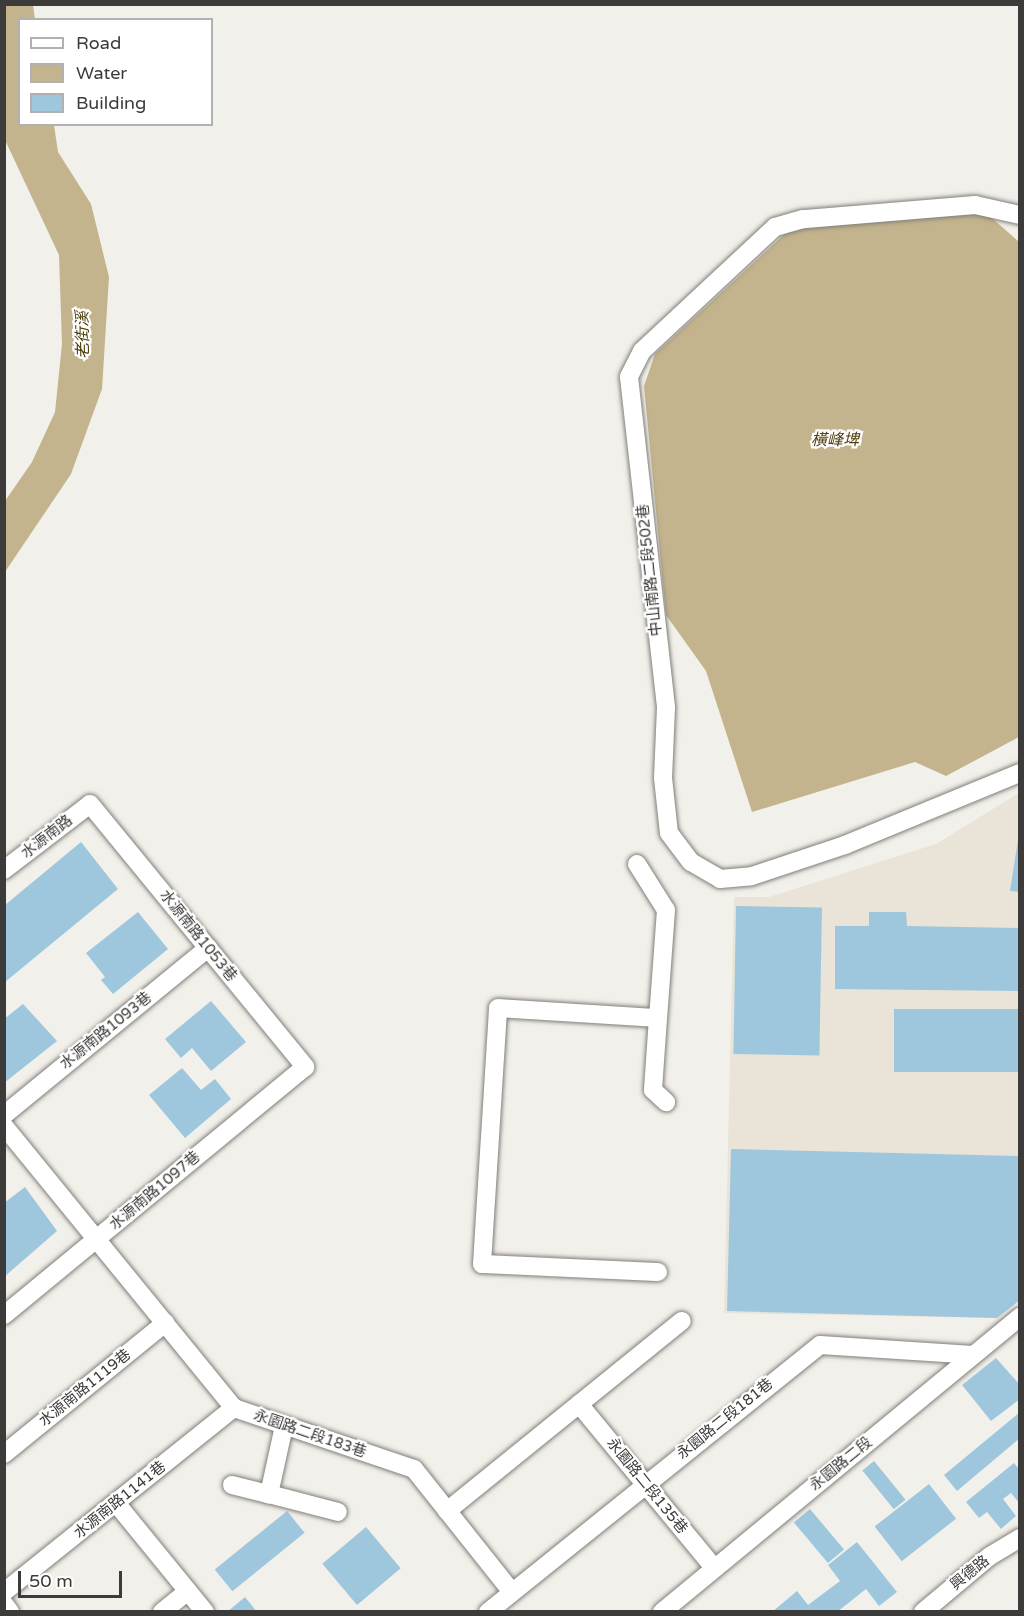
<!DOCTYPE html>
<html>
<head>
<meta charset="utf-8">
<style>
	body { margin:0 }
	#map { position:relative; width:1024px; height:1616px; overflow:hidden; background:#f2f0ea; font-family:"Varela Round","Noto Sans TC",sans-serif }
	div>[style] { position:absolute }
	.built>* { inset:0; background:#e9e4d7 }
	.water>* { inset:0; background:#c3b48d }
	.building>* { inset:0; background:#9ec7de; transform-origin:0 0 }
	.roads { filter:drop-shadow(0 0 2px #817f7a) drop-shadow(0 0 2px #817f7a) }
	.minor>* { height:18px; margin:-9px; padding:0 9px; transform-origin:9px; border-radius:9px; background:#fff }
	span { translate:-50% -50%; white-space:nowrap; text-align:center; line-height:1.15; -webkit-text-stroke:4.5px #fff; paint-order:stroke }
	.street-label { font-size:15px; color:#3c3b39 }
	.water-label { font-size:16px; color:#4e3e0d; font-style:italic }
	.frame { position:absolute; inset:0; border:6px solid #3c3b39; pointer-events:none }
	.legend { position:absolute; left:18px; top:18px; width:195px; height:108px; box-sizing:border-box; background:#fff; border:2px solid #b1b1b0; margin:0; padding:8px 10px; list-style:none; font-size:18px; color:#3c3b39 }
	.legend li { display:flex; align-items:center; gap:12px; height:30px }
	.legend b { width:30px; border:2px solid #b1b1b0 }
	.scale { position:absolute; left:18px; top:1571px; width:104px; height:27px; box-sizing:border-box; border:3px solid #3c3b39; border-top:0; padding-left:8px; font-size:18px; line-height:21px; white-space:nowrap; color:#3c3b39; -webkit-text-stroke:4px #fff; paint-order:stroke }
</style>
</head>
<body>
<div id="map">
	<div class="built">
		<div style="clip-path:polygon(1019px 793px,1019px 1296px,993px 1318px,724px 1313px,734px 897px,769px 897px,936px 844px)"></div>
	</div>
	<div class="water">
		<div style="clip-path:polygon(33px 5px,35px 19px,20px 20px,20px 124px,54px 125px,58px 152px,91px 204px,109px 277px,102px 389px,71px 474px,5px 572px,5px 501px,32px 462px,55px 412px,62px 344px,59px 255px,5px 140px,5px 5px)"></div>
		<div style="clip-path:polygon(984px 211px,1019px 242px,1019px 737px,946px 776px,915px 762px,752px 812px,706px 671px,666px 615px,644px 386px,655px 354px,789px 230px)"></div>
	</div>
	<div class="building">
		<div style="clip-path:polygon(1018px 840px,1020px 840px,1020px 892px,1010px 891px)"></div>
		<div style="clip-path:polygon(81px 842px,118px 889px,5px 982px,5px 905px)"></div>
		<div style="left:736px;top:906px;width:86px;height:148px;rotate:1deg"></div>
		<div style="clip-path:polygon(138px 912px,168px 949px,113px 994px,101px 980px,105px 977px,86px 953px)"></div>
		<div style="clip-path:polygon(869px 912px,906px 912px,907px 926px,1020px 928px,1020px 991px,835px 989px,835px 926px,869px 926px)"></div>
		<div style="clip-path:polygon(211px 1001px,246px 1042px,211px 1071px,192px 1048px,181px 1058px,165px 1039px)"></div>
		<div style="clip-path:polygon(23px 1004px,57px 1041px,4px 1083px,4px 1019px)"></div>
		<div style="left:894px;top:1009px;width:126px;height:63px"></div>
		<div style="clip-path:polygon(182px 1068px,201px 1090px,215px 1079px,231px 1099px,185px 1138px,149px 1095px)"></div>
		<div style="clip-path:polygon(731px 1149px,1020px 1156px,1020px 1300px,997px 1318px,727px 1311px)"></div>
		<div style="clip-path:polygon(25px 1187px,57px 1231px,4px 1277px,4px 1203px)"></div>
		<div style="clip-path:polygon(996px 1358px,1020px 1385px,1020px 1399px,991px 1421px,962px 1385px)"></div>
		<div style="clip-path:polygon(1020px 1412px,1020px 1438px,957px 1491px,944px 1475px)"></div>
		<div style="left:874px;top:1461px;width:50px;height:15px;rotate:51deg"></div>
		<div style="clip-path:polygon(1014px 1463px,1020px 1470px,1020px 1504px,1011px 1493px,1003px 1499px,1016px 1516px,1001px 1529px,987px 1512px,979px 1518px,966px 1502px)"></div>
		<div style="left:929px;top:1484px;width:44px;height:69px;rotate:52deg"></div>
		<div style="left:810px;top:1509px;width:53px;height:21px;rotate:50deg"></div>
		<div style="left:287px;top:1511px;width:28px;height:93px;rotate:51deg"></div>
		<div style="left:366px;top:1527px;width:54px;height:57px;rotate:50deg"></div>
		<div style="clip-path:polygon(857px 1542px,897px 1592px,879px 1606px,866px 1589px,837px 1612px,772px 1612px,797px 1591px,808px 1605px,840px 1581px,828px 1565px)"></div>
		<div style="clip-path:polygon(245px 1597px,257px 1612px,227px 1612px)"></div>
	</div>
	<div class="roads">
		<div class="minor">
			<div style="left:1020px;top:215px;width:46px;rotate:-167.5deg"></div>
			<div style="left:975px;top:205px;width:173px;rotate:175.3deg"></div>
			<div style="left:803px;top:219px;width:29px;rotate:164deg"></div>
			<div style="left:775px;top:227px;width:182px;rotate:137deg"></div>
			<div style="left:642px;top:351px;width:29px;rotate:117deg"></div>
			<div style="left:629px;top:377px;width:332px;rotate:83.6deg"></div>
			<div style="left:666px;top:707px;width:71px;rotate:92.4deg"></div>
			<div style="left:663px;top:778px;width:55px;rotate:83.8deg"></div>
			<div style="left:669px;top:833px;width:36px;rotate:53deg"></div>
			<div style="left:691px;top:862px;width:34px;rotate:30deg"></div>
			<div style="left:720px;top:879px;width:32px;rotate:-5deg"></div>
			<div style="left:752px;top:876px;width:98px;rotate:-18.4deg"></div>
			<div style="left:845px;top:845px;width:189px;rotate:-22.4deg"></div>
			<div style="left:637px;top:864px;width:54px;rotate:57.8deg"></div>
			<div style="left:666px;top:910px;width:108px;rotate:94.2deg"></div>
			<div style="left:4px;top:870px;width:108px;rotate:-37.5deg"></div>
			<div style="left:90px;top:804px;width:340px;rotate:50.7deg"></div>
			<div style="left:305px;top:1067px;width:390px;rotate:140.5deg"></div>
			<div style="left:4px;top:1115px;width:264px;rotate:-39.3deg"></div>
			<div style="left:4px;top:1126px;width:364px;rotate:50.8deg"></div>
			<div style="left:234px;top:1408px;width:190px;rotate:18.7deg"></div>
			<div style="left:414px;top:1469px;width:157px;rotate:51.5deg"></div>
			<div style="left:658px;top:1272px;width:176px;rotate:-177.4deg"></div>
			<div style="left:482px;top:1264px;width:256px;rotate:-86.4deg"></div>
			<div style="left:498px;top:1008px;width:160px;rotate:3.6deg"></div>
			<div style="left:658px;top:1018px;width:72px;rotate:94deg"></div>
			<div style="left:653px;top:1090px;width:18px;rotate:43deg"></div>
			<div style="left:579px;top:1404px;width:212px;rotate:50.5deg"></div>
			<div style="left:284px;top:1426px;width:70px;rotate:102.4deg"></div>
			<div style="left:269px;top:1494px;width:71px;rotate:14.6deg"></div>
			<div style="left:4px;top:1454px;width:208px;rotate:-39.1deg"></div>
			<div style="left:232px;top:1485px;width:38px;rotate:14deg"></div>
			<div style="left:116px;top:1503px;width:141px;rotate:50.8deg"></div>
			<div style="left:447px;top:1511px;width:302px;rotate:-39deg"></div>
			<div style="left:4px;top:1592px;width:295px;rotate:-38.7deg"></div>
			<div style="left:4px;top:1604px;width:10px;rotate:53deg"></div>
			<div style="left:162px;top:1612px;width:33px;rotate:-39deg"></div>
			<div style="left:488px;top:1612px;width:426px;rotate:-38.8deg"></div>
			<div style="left:820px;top:1345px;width:153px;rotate:3.7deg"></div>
			<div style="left:662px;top:1612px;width:464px;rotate:-39.5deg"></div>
			<div style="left:923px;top:1612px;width:87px;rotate:-39.9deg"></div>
			<div style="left:990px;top:1556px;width:35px;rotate:-31deg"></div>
		</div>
	</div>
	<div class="street-label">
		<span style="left:650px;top:570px;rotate:-96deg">中山南路二段502巷</span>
		<span style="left:47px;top:837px;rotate:-38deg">水源南路</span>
		<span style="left:198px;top:936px;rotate:51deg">水源南路1053巷</span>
		<span style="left:106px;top:1031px;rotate:-39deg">水源南路1093巷</span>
		<span style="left:155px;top:1191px;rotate:-40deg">水源南路1097巷</span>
		<span style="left:85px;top:1388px;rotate:-39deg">水源南路1119巷</span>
		<span style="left:725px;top:1419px;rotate:-39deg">永園路二段181巷</span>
		<span style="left:310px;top:1434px;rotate:19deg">永園路二段183巷</span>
		<span style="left:841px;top:1464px;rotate:-39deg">永園路二段</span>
		<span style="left:647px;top:1486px;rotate:51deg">永園路二段135巷</span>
		<span style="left:120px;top:1500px;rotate:-39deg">水源南路1141巷</span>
		<span style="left:970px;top:1573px;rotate:-39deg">興德路</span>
	</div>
	<div class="water-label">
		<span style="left:83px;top:335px;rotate:-91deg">老街溪</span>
		<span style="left:835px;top:440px">橫峰埤</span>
	</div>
	<div class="frame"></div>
	<ul class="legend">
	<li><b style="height:8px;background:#fff"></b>Road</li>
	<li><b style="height:16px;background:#c3b48d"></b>Water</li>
	<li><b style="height:16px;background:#9ec7de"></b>Building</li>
	</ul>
	<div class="scale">50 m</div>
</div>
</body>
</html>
